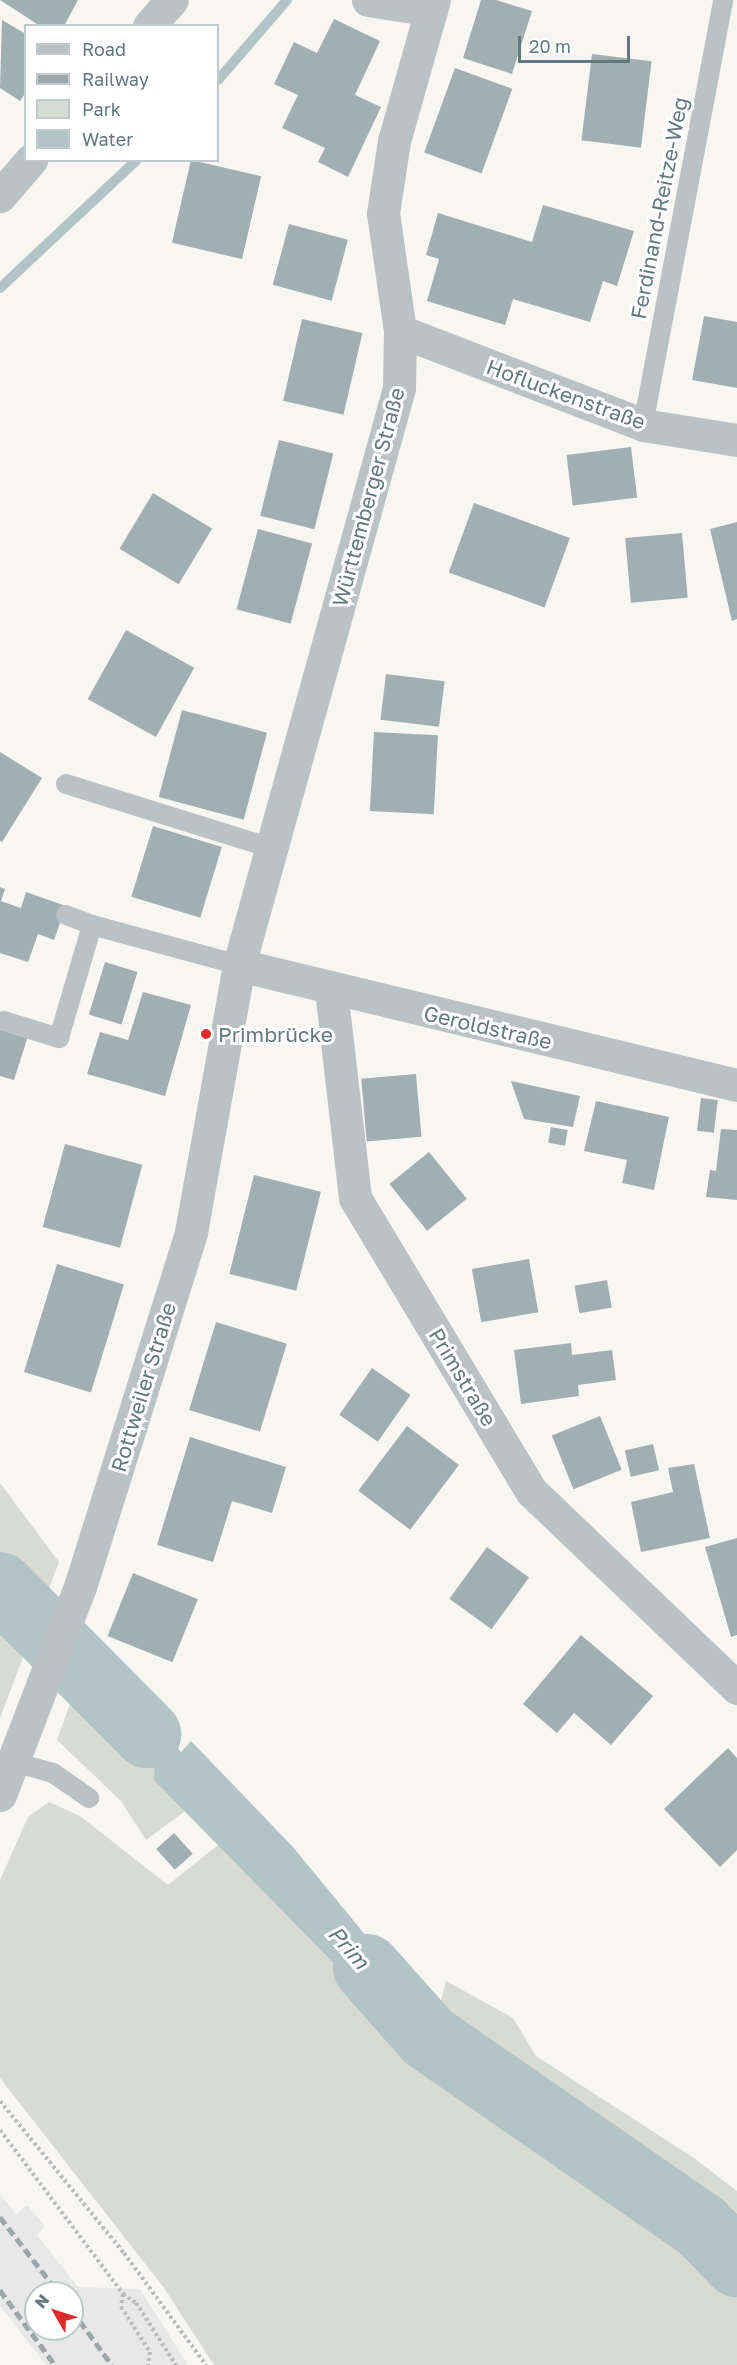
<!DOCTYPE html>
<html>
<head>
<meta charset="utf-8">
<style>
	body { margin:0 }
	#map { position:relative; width:737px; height:2365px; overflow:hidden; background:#f7f6f3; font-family:"Golos Text",sans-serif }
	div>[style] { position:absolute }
	.built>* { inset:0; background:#e7e8e7 }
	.green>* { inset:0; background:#d8dbd3 }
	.water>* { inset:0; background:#b2c4c4 }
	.stream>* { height:10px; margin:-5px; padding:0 5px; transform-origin:5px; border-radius:5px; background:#b2c4c4 }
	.river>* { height:68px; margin:-34px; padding:0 34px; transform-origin:34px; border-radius:34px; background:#b2c4c4 }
	.building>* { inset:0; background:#a2afb1; transform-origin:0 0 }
	.path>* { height:4px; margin-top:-2px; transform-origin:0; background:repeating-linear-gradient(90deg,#b8bcbe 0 3px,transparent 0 6px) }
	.service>* { height:20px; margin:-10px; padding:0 10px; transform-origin:10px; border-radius:10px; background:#bbc2c4 }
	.minor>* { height:33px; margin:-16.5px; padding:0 16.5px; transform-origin:16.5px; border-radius:16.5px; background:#bbc2c4 }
	.tertiary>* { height:33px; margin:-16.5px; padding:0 16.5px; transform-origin:16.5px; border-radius:16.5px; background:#bbc2c4 }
	.rail>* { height:4.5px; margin-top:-2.25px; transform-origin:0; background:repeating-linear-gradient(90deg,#9da7aa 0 9px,transparent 0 13.5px) }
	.dots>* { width:16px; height:16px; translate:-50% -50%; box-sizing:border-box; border:3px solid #fff; border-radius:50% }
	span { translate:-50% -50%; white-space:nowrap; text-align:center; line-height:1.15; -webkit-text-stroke:6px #fff; paint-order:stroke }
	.street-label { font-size:21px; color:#62797e }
	.poi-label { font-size:21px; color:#62797e }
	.left { translate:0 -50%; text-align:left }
	.water-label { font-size:22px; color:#5d7879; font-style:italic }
	.legend { position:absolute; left:24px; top:24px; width:195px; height:138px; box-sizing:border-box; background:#fff; border:2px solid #c0c9cb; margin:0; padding:8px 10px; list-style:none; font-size:18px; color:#62797e }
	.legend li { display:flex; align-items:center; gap:12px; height:30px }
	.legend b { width:30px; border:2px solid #c0c9cb }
	.north { position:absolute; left:24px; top:2281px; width:60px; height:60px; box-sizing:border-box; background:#fff; border:2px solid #c0c9cb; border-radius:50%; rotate:309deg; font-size:16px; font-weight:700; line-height:24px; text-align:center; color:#62797e }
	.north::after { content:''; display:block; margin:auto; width:21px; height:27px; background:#e02a2d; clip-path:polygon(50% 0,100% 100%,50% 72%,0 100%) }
	.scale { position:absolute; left:518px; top:36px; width:112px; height:27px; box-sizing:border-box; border:3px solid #62797e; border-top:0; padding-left:8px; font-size:18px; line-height:21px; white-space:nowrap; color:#62797e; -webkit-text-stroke:4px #fff; paint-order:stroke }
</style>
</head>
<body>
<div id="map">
	<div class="built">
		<div style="clip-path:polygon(evenodd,0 2195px,16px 2214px,27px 2205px,45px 2226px,37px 2235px,78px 2287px,140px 2289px,188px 2365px,46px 2365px,0 2306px,0 2195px,36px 2293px,72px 2293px,72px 2329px,36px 2329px,36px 2293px)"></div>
	</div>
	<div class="green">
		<div style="clip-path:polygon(0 1483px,59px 1562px,0 1718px)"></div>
		<div style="clip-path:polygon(76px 1687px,134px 1749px,155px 1761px,155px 1780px,185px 1811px,146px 1840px,121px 1801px,57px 1740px)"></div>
		<div style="clip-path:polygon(49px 1802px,80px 1816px,168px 1885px,218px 1845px,420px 2051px,436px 2021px,446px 1981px,513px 2018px,536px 2056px,694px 2158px,737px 2191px,737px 2240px,714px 2217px,565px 2149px,681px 2236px,737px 2293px,737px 2365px,214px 2365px,164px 2288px,0 2078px,0 1880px,28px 1817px)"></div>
	</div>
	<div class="water">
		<div style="clip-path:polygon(90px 1647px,181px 1752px,191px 1741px,293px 1847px,436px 2021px,420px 2051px,154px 1780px,155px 1761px,134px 1749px,76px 1687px)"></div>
		<div style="clip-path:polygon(610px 2141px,714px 2217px,737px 2240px,737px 2293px,681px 2236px,565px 2149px)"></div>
	</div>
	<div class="stream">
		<div style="left:218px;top:80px;width:106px;rotate:-49.2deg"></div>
		<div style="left:0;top:288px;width:187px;rotate:-43.1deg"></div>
	</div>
	<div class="river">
		<div style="left:0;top:1586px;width:209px;rotate:45.2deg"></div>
		<div style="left:367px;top:1968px;width:92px;rotate:48.5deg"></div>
		<div style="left:428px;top:2037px;width:332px;rotate:34.7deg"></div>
		<div style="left:701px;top:2226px;width:52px;rotate:45.8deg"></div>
	</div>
	<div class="building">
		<div style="clip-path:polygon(0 0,78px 0,64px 26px,40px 26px)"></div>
		<div style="clip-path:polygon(481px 0,496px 0,532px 11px,512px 74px,463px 58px)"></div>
		<div style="clip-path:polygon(334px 19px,380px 41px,355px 95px,381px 107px,348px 177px,318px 162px,325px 148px,282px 128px,298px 95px,274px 84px,294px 42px,317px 53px)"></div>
		<div style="clip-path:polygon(2px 20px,26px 34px,26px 92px,20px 101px,0 88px)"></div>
		<div style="left:592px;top:54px;width:60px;height:87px;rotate:7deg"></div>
		<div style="left:455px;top:68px;width:61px;height:90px;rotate:20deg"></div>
		<div style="left:191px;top:160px;width:72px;height:85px;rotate:13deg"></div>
		<div style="clip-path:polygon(543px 205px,634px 231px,617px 286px,603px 281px,590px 322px,513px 299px,505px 325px,427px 301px,439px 259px,426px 255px,438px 213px,532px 242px)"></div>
		<div style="left:289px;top:224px;width:61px;height:63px;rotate:15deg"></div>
		<div style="clip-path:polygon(704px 316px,737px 322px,737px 388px,692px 380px)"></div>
		<div style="left:302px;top:319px;width:62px;height:84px;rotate:13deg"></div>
		<div style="left:279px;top:440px;width:56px;height:78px;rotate:14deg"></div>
		<div style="left:631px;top:447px;width:51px;height:65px;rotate:83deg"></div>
		<div style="left:153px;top:493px;width:69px;height:65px;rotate:31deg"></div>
		<div style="left:474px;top:503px;width:102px;height:74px;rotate:20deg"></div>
		<div style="clip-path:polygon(737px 522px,737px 619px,732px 621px,710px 529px)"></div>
		<div style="left:258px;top:529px;width:56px;height:83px;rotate:15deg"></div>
		<div style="left:682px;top:533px;width:65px;height:57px;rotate:85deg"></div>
		<div style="left:126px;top:630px;width:78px;height:79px;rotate:29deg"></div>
		<div style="left:386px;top:674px;width:59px;height:46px;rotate:7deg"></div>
		<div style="left:182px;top:710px;width:88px;height:90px;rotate:15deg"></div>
		<div style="left:374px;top:732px;width:64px;height:79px;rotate:3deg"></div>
		<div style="clip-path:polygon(0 752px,42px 778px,2px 842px,0 841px)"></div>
		<div style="left:153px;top:826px;width:72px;height:74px;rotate:17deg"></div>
		<div style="clip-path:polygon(0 887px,5px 889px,1px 901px,21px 908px,26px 892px,66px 906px,54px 940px,38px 934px,28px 962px,0 953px)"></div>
		<div style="left:105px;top:962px;width:34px;height:55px;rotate:17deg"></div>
		<div style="clip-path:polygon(143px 992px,191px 1005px,165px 1096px,87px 1074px,100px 1032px,128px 1040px)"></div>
		<div style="clip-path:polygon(0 1027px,28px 1036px,14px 1080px,0 1076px)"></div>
		<div style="left:416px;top:1074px;width:63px;height:55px;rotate:85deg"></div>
		<div style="clip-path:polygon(511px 1081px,580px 1096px,573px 1127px,524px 1119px)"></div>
		<div style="left:701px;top:1098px;width:17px;height:33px;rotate:7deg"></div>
		<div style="clip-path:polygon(596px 1101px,669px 1117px,654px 1190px,622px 1183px,627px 1160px,584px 1151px)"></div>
		<div style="left:551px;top:1127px;width:17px;height:16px;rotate:10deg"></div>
		<div style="clip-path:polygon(721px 1129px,737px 1130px,737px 1200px,706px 1197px,710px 1170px,716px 1171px)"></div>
		<div style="left:65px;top:1144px;width:80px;height:86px;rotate:15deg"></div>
		<div style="left:429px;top:1152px;width:60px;height:51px;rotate:51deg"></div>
		<div style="left:254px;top:1175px;width:69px;height:102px;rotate:14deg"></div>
		<div style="left:529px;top:1259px;width:54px;height:58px;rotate:80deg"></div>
		<div style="left:57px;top:1264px;width:70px;height:113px;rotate:17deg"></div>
		<div style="left:607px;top:1280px;width:28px;height:33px;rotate:80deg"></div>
		<div style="left:216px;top:1322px;width:74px;height:92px;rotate:17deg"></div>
		<div style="clip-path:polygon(571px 1343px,572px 1355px,612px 1350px,616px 1380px,578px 1385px,579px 1396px,521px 1404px,514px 1350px)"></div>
		<div style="left:372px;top:1368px;width:47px;height:57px;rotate:35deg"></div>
		<div style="left:600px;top:1416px;width:58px;height:52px;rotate:68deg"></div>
		<div style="left:407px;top:1426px;width:65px;height:81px;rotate:37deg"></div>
		<div style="clip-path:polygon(190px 1437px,286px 1467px,272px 1513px,232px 1501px,213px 1562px,157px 1545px)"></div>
		<div style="left:653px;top:1444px;width:27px;height:29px;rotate:77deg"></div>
		<div style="clip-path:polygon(694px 1464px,710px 1538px,641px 1552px,631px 1502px,673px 1492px,668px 1468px)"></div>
		<div style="clip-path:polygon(737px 1538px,737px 1635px,731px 1637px,705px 1547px)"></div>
		<div style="left:487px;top:1547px;width:52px;height:64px;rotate:36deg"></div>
		<div style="left:133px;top:1573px;width:70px;height:68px;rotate:22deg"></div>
		<div style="clip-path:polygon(581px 1635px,653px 1696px,611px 1745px,574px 1713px,557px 1733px,523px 1704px)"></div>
		<div style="clip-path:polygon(728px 1748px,737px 1758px,737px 1850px,720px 1867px,664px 1809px)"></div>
		<div style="left:174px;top:1833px;width:28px;height:24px;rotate:48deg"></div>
	</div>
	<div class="path">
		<div style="left:0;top:2101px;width:196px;rotate:50.8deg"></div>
		<div style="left:124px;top:2253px;width:139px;rotate:53.8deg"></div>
		<div style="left:0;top:2130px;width:205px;rotate:53.1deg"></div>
		<div style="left:123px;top:2294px;width:16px;rotate:35deg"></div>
		<div style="left:136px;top:2303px;width:74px;rotate:57.2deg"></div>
		<div style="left:123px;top:2294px;width:13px;rotate:99deg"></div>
		<div style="left:121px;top:2307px;width:54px;rotate:57.2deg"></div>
		<div style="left:150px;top:2352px;width:13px;rotate:99deg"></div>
	</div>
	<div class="service">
		<div style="left:643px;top:425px;width:432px;rotate:-79.3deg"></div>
		<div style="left:66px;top:784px;width:215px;rotate:17.3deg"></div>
		<div style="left:66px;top:915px;width:28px;rotate:21deg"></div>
		<div style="left:4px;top:1021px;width:58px;rotate:17.2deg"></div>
		<div style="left:59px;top:1038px;width:118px;rotate:-73.7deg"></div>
		<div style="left:92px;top:925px;width:152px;rotate:15.2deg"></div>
		<div style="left:14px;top:1762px;width:41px;rotate:15.8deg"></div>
		<div style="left:53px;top:1773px;width:44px;rotate:34.8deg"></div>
	</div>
	<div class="minor">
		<div style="left:368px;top:0;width:64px;rotate:9deg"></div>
		<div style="left:149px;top:26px;width:35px;rotate:-49deg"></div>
		<div style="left:0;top:196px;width:48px;rotate:-49.3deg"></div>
		<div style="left:400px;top:331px;width:261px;rotate:21.1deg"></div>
		<div style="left:643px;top:425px;width:95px;rotate:9.1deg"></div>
		<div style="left:239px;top:965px;width:512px;rotate:13.55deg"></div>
		<div style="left:331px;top:990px;width:209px;rotate:83.4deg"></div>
		<div style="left:355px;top:1198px;width:343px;rotate:59deg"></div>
		<div style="left:532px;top:1492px;width:284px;rotate:43.7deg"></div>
	</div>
	<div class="tertiary">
		<div style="left:0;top:1795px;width:223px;rotate:-69deg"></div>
		<div style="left:80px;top:1587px;width:372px;rotate:-72.6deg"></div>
		<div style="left:191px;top:1232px;width:271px;rotate:-79.8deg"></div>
		<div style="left:239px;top:965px;width:599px;rotate:-74.5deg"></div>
		<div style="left:399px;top:388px;width:57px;rotate:-89deg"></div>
		<div style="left:400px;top:331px;width:119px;rotate:-98.2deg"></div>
		<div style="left:383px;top:213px;width:73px;rotate:-81.3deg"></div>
		<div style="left:394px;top:141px;width:147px;rotate:-74.2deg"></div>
	</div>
	<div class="rail">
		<div style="left:0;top:2217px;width:96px;rotate:52.2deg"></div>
		<div style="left:0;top:2290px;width:93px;rotate:53.7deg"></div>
		<div style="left:72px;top:2310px;width:68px;rotate:54deg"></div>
	</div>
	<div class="dots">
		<div style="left:206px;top:1034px;background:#e02a2d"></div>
	</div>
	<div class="street-label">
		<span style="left:659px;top:208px;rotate:-79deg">Ferdinand-Reitze-Weg</span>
		<span style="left:566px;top:394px;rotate:20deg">Hofluckenstraße</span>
		<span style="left:368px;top:497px;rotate:-75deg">Württemberger Straße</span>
		<span style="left:488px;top:1027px;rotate:13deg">Geroldstraße</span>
		<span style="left:463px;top:1377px;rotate:59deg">Primstraße</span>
		<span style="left:143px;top:1387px;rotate:-73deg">Rottweiler Straße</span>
	</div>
	<div class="poi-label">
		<span class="left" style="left:218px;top:1034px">Primbrücke</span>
	</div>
	<div class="water-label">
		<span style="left:349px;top:1947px;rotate:49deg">Prim</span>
	</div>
	<ul class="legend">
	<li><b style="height:8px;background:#bbc2c4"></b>Road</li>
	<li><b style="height:8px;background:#9da7aa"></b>Railway</li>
	<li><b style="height:16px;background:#d8dbd3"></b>Park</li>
	<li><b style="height:16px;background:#b2c4c4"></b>Water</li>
	</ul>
	<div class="north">N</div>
	<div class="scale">20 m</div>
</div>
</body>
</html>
